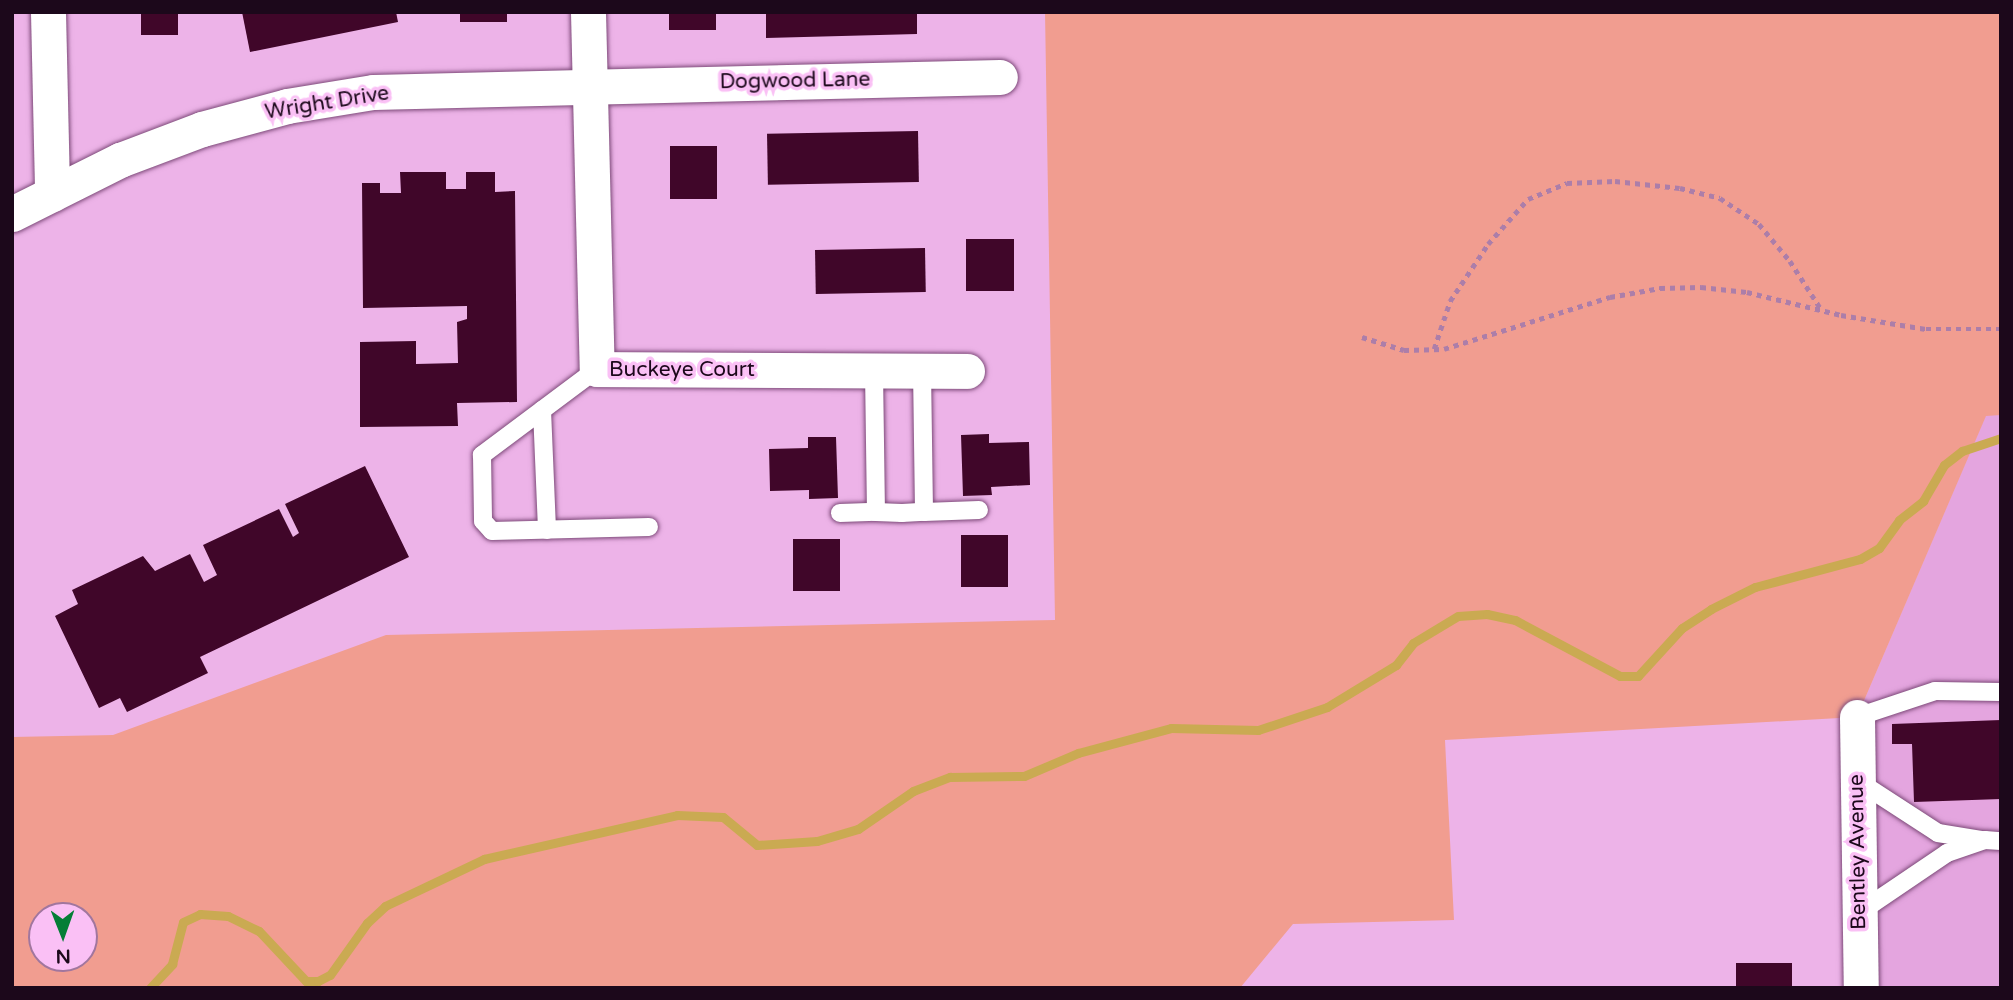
<!DOCTYPE html>
<html>
<head>
<meta charset="utf-8">
<style>
	body { margin:0 }
	#map { position:relative; width:2013px; height:1000px; overflow:hidden; background:#edb3e8; font-family:"Varela Round",sans-serif }
	div>[style] { position:absolute }
	.built>* { inset:0; background:#e4a5df }
	.green>* { inset:0; background:#f19d90 }
	.stream>* { height:9px; margin:-4.5px; padding:0 4.5px; transform-origin:4.5px; border-radius:4.5px; background:#caaa52 }
	.building>* { inset:0; background:#400629; transform-origin:0 0 }
	.path>* { height:4.5px; margin-top:-2.25px; transform-origin:0; background:repeating-linear-gradient(90deg,#ac7ea9 0 5px,transparent 0 10px) }
	.roads { filter:drop-shadow(0 0 2px #7d4a79) drop-shadow(0 0 2px #7d4a79) }
	.service>* { height:18px; margin:-9px; padding:0 9px; transform-origin:9px; border-radius:9px; background:#fff }
	.minor>* { height:35px; margin:-17.5px; padding:0 17.5px; transform-origin:17.5px; border-radius:17.5px; background:#fff }
	span { translate:-50% -50%; white-space:nowrap; text-align:center; line-height:1.15; -webkit-text-stroke:7px #fac0f5; paint-order:stroke }
	.street-label { font-size:21px; color:#1c081b }
	.frame { position:absolute; inset:0; border:14px solid #1c081b; pointer-events:none }
	.north { position:absolute; left:28px; top:902px; width:70px; height:70px; box-sizing:border-box; background:#fac0f5; border:2px solid #a1769e; border-radius:50%; rotate:179deg; font-size:19px; font-weight:700; line-height:28px; text-align:center; color:#1c081b }
	.north::after { content:''; display:block; margin:auto; width:24px; height:32px; background:#047e36; clip-path:polygon(50% 0,100% 100%,50% 72%,0 100%) }
</style>
</head>
<body>
<div id="map">
	<div class="built">
		<div style="clip-path:polygon(1986px 415px,2001px 415px,2001px 988px,1861px 988px,1857px 717px)"></div>
	</div>
	<div class="green">
		<div style="clip-path:polygon(evenodd,1045px 12px,2001px 12px,2001px 415px,1986px 416px,1857px 717px,1445px 740px,1454px 920px,1293px 924px,1240px 988px,12px 988px,12px 737px,113px 735px,386px 635px,1055px 620px,1045px 12px,42px 916px,84px 916px,84px 958px,42px 958px,42px 916px)"></div>
	</div>
	<div class="stream">
		<div style="left:150px;top:988px;width:33px;rotate:-47deg"></div>
		<div style="left:172px;top:964px;width:43px;rotate:-75.3deg"></div>
		<div style="left:183px;top:922px;width:19px;rotate:-25deg"></div>
		<div style="left:200px;top:914px;width:28px;rotate:4deg"></div>
		<div style="left:228px;top:916px;width:34px;rotate:26deg"></div>
		<div style="left:259px;top:931px;width:69px;rotate:46.8deg"></div>
		<div style="left:306px;top:981px;width:12px"></div>
		<div style="left:318px;top:981px;width:13px;rotate:-27deg"></div>
		<div style="left:330px;top:975px;width:64px;rotate:-54.6deg"></div>
		<div style="left:367px;top:923px;width:25px;rotate:-43deg"></div>
		<div style="left:385px;top:906px;width:110px;rotate:-25.4deg"></div>
		<div style="left:484px;top:859px;width:198px;rotate:-12.8deg"></div>
		<div style="left:677px;top:815px;width:46px;rotate:2.5deg"></div>
		<div style="left:723px;top:817px;width:44px;rotate:39.5deg"></div>
		<div style="left:757px;top:845px;width:60px;rotate:-3.8deg"></div>
		<div style="left:817px;top:841px;width:43px;rotate:-16.3deg"></div>
		<div style="left:858px;top:829px;width:67px;rotate:-34.6deg"></div>
		<div style="left:913px;top:791px;width:40px;rotate:-21deg"></div>
		<div style="left:950px;top:777px;width:74px;rotate:-0.8deg"></div>
		<div style="left:1024px;top:776px;width:59px;rotate:-23.1deg"></div>
		<div style="left:1078px;top:753px;width:96px;rotate:-15deg"></div>
		<div style="left:1171px;top:728px;width:87px;rotate:1.3deg"></div>
		<div style="left:1258px;top:730px;width:73px;rotate:-18.4deg"></div>
		<div style="left:1327px;top:707px;width:81px;rotate:-31.3deg"></div>
		<div style="left:1396px;top:665px;width:28px;rotate:-52deg"></div>
		<div style="left:1413px;top:643px;width:52px;rotate:-31deg"></div>
		<div style="left:1458px;top:616px;width:29px;rotate:-4deg"></div>
		<div style="left:1487px;top:614px;width:29px;rotate:12deg"></div>
		<div style="left:1515px;top:620px;width:119px;rotate:28.1deg"></div>
		<div style="left:1620px;top:676px;width:18px"></div>
		<div style="left:1638px;top:676px;width:65px;rotate:-47.5deg"></div>
		<div style="left:1682px;top:628px;width:35px;rotate:-33deg"></div>
		<div style="left:1711px;top:609px;width:49px;rotate:-26.6deg"></div>
		<div style="left:1755px;top:587px;width:109px;rotate:-14.9deg"></div>
		<div style="left:1860px;top:559px;width:22px;rotate:-30deg"></div>
		<div style="left:1879px;top:548px;width:34px;rotate:-54deg"></div>
		<div style="left:1899px;top:520px;width:31px;rotate:-38deg"></div>
		<div style="left:1923px;top:501px;width:42px;rotate:-59.7deg"></div>
		<div style="left:1944px;top:465px;width:23px;rotate:-38deg"></div>
		<div style="left:1962px;top:451px;width:41px;rotate:-18.4deg"></div>
	</div>
	<div class="building">
		<div style="left:141px;top:12px;width:37px;height:23px"></div>
		<div style="clip-path:polygon(242px 12px,396px 12px,398px 22px,250px 52px)"></div>
		<div style="left:460px;top:12px;width:47px;height:10px"></div>
		<div style="left:669px;top:12px;width:47px;height:18px"></div>
		<div style="clip-path:polygon(766px 12px,917px 12px,917px 34px,766px 38px)"></div>
		<div style="left:918px;top:131px;width:51px;height:151px;rotate:89deg"></div>
		<div style="left:670px;top:146px;width:47px;height:53px"></div>
		<div style="clip-path:polygon(400px 172px,446px 172px,446px 189px,466px 189px,466px 172px,495px 172px,495px 192px,515px 191px,517px 402px,457px 403px,458px 426px,360px 427px,360px 342px,416px 341px,416px 364px,458px 363px,457px 322px,467px 319px,467px 306px,363px 308px,362px 183px,380px 183px,380px 193px,401px 193px)"></div>
		<div style="left:966px;top:239px;width:48px;height:52px"></div>
		<div style="left:925px;top:248px;width:44px;height:110px;rotate:89deg"></div>
		<div style="clip-path:polygon(989px 434px,989px 443px,1029px 442px,1030px 485px,991px 487px,992px 495px,963px 496px,961px 435px)"></div>
		<div style="clip-path:polygon(808px 437px,836px 437px,838px 498px,809px 499px,809px 490px,770px 491px,769px 449px,808px 448px)"></div>
		<div style="clip-path:polygon(365px 466px,409px 557px,200px 657px,208px 673px,127px 712px,120px 698px,99px 708px,55px 616px,78px 604px,72px 590px,143px 556px,155px 571px,190px 554px,204px 582px,217px 575px,203px 545px,279px 509px,293px 537px,299px 533px,285px 504px)"></div>
		<div style="left:961px;top:535px;width:47px;height:52px"></div>
		<div style="left:793px;top:539px;width:47px;height:52px"></div>
		<div style="clip-path:polygon(2001px 720px,2001px 799px,1914px 802px,1912px 744px,1892px 744px,1892px 724px)"></div>
		<div style="left:1736px;top:963px;width:56px;height:25px"></div>
	</div>
	<div class="path">
		<div style="left:1362px;top:337px;width:44px;rotate:17.2deg"></div>
		<div style="left:1404px;top:350px;width:40px;rotate:-1.4deg"></div>
		<div style="left:1444px;top:349px;width:174px;rotate:-17.4deg"></div>
		<div style="left:1610px;top:297px;width:51px;rotate:-10.2deg"></div>
		<div style="left:1660px;top:288px;width:41px;rotate:-1.4deg"></div>
		<div style="left:1701px;top:287px;width:46px;rotate:6.2deg"></div>
		<div style="left:1747px;top:292px;width:97px;rotate:13.7deg"></div>
		<div style="left:1841px;top:315px;width:86px;rotate:9.4deg"></div>
		<div style="left:1926px;top:329px;width:75px"></div>
		<div style="left:1434px;top:349px;width:51px;rotate:-71.6deg"></div>
		<div style="left:1450px;top:301px;width:69px;rotate:-56.3deg"></div>
		<div style="left:1488px;top:244px;width:60px;rotate:-48.4deg"></div>
		<div style="left:1528px;top:199px;width:42px;rotate:-22.3deg"></div>
		<div style="left:1567px;top:183px;width:48px;rotate:-2.4deg"></div>
		<div style="left:1615px;top:181px;width:65px;rotate:6.1deg"></div>
		<div style="left:1680px;top:188px;width:41px;rotate:14deg"></div>
		<div style="left:1720px;top:198px;width:47px;rotate:33.7deg"></div>
		<div style="left:1759px;top:224px;width:48px;rotate:50deg"></div>
		<div style="left:1790px;top:261px;width:57px;rotate:57.1deg"></div>
	</div>
	<div class="roads">
		<div class="service">
			<div style="left:597px;top:369px;width:144px;rotate:143.2deg"></div>
			<div style="left:482px;top:455px;width:66px;rotate:89.1deg"></div>
			<div style="left:483px;top:521px;width:13px;rotate:48deg"></div>
			<div style="left:492px;top:531px;width:157px;rotate:-1.5deg"></div>
			<div style="left:874px;top:371px;width:141px;rotate:89.2deg"></div>
			<div style="left:876px;top:512px;width:26px;rotate:2deg"></div>
			<div style="left:902px;top:513px;width:22px;rotate:-3deg"></div>
			<div style="left:924px;top:512px;width:141px;rotate:-90.8deg"></div>
			<div style="left:542px;top:410px;width:120px;rotate:87.6deg"></div>
			<div style="left:924px;top:512px;width:55px;rotate:-2.1deg"></div>
			<div style="left:840px;top:513px;width:36px;rotate:-2deg"></div>
			<div style="left:1857px;top:717px;width:82px;rotate:-18.4deg"></div>
			<div style="left:1935px;top:691px;width:66px;rotate:0.9deg"></div>
			<div style="left:1858px;top:781px;width:95px;rotate:33deg"></div>
			<div style="left:1938px;top:833px;width:45px;rotate:9deg"></div>
			<div style="left:1860px;top:912px;width:105px;rotate:-34.1deg"></div>
			<div style="left:1947px;top:853px;width:40px;rotate:-18.9deg"></div>
			<div style="left:1985px;top:840px;width:16px;rotate:4deg"></div>
		</div>
		<div class="minor">
			<div style="left:48px;top:12px;width:182px;rotate:88.7deg"></div>
			<div style="left:588px;top:12px;width:357px;rotate:88.6deg"></div>
			<div style="left:597px;top:369px;width:370px;rotate:0.3deg"></div>
			<div style="left:12px;top:214px;width:121px;rotate:-26.6deg"></div>
			<div style="left:120px;top:160px;width:88px;rotate:-20.7deg"></div>
			<div style="left:202px;top:129px;width:88px;rotate:-15.1deg"></div>
			<div style="left:287px;top:106px;width:87px;rotate:-9.2deg"></div>
			<div style="left:373px;top:92px;width:627px;rotate:-1.37deg"></div>
			<div style="left:1857px;top:717px;width:271px;rotate:89.2deg"></div>
		</div>
	</div>
	<div class="street-label">
		<span style="left:795px;top:81px;rotate:-1deg">Dogwood Lane</span>
		<span style="left:327px;top:103px;rotate:-9deg">Wright Drive</span>
		<span style="left:682px;top:370px">Buckeye Court</span>
		<span style="left:1858px;top:852px;rotate:-91deg">Bentley Avenue</span>
	</div>
	<div class="frame"></div>
	<div class="north">N</div>
</div>
</body>
</html>
